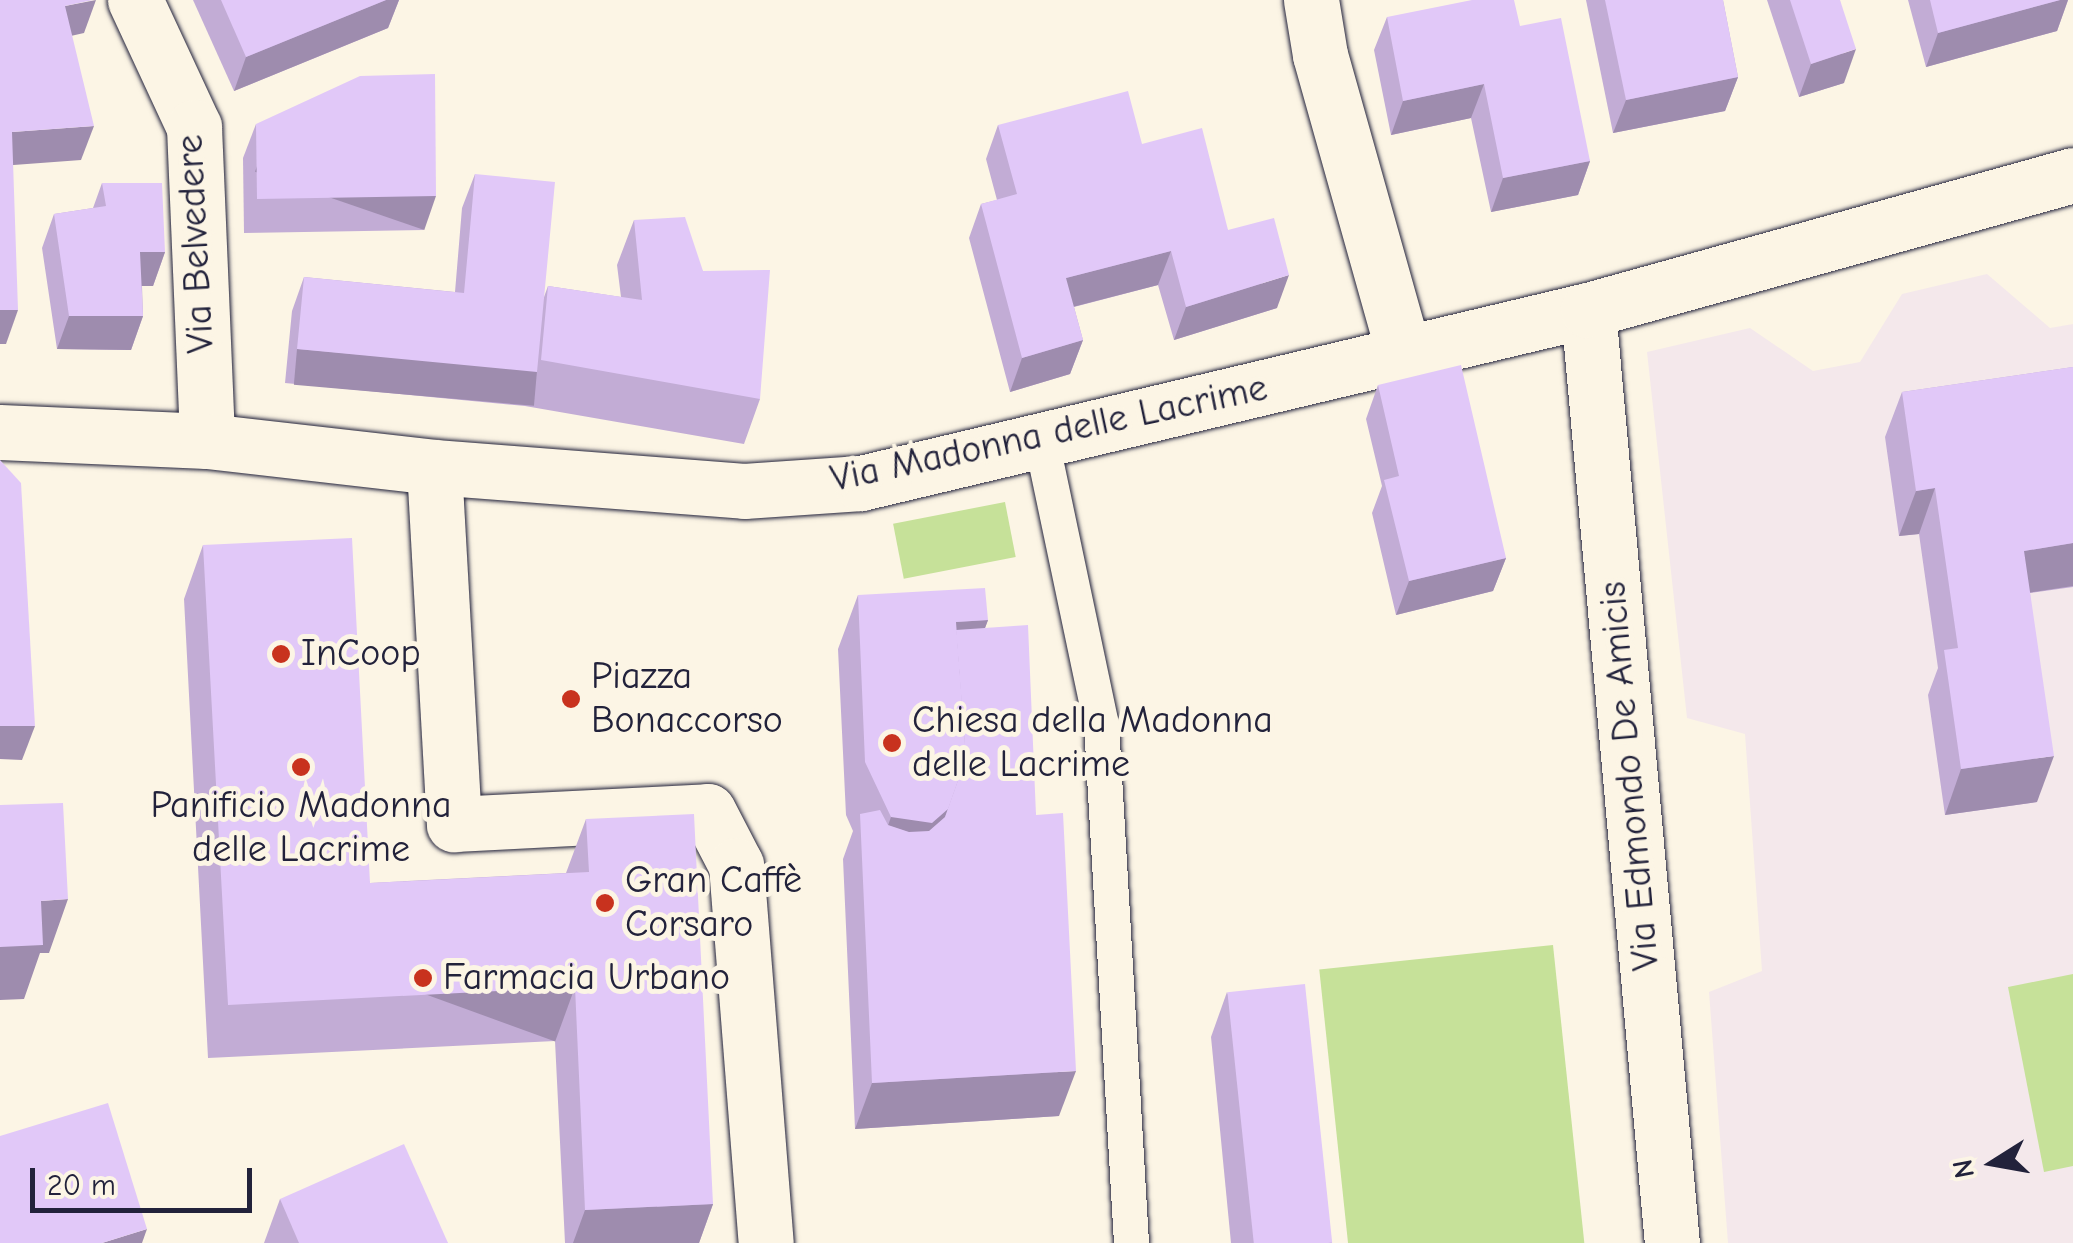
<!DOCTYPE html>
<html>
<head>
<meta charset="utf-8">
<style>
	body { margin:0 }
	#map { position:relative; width:2073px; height:1243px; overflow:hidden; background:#fcf5e5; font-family:"Comic Neue",sans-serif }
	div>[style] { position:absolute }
	.built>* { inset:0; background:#f4e8eb }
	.green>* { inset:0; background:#c6e199; transform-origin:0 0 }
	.roads { filter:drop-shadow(0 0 2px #22223b) drop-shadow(0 0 2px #22223b) }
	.lane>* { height:35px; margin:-17.5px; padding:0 17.5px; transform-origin:17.5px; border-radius:17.5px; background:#fcf5e5 }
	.street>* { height:55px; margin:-27.5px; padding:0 27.5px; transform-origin:27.5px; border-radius:27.5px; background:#fcf5e5 }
	.secondary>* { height:55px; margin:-27.5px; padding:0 27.5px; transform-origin:27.5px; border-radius:27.5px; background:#fcf5e5 }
	.wall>* { inset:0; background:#c2acd5 }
	.shaded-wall>* { inset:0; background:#9e8cae; transform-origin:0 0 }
	.building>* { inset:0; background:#e1c8f8; transform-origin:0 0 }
	.dots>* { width:28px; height:28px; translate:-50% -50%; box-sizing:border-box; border:5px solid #fcf5e5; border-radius:50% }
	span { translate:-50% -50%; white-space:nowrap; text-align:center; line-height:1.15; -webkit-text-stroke:10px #fcf5e5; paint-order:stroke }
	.street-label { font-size:38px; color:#22223b }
	.poi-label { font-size:38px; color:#22223b }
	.left { translate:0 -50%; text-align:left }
	.north { position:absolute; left:1943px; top:1113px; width:100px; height:100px; -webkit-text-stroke:8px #fcf5e5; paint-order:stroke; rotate:259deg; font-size:28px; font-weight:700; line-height:40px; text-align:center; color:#22223b }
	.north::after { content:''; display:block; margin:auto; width:35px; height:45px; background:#22223b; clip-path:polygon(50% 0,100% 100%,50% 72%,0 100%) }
	.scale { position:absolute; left:30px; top:1168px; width:222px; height:45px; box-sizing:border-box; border:5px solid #22223b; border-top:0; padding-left:12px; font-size:30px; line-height:35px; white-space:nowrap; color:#22223b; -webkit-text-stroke:8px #fcf5e5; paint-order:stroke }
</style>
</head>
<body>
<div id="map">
	<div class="built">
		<div style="clip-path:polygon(1987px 274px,2050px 328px,2073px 324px,2073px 1243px,1728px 1243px,1709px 992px,1762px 971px,1745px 734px,1687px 718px,1647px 352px,1750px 328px,1813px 371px,1860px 362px,1902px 294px)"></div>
	</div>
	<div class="green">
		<div style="left:1005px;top:502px;width:56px;height:114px;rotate:79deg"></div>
		<div style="left:1553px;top:945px;width:300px;height:235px;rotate:84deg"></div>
		<div style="clip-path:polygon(2073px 974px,2073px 1166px,2044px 1172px,2008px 987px)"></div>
	</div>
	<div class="roads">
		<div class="lane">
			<div style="left:1041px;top:440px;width:290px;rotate:78.1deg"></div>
			<div style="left:1101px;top:724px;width:520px;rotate:86.69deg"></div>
		</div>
		<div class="street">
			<div style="left:1311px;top:0;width:56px;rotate:80.7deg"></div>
			<div style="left:1320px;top:55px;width:310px;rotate:74.3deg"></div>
			<div style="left:1588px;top:310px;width:937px;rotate:84.86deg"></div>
			<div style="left:434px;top:467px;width:358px;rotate:86.8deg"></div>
			<div style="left:454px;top:824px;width:254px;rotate:-2.9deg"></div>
			<div style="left:708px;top:811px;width:61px;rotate:62.6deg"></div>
			<div style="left:736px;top:865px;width:379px;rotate:85.5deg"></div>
		</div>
		<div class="secondary">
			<div style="left:135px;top:0;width:140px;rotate:65.1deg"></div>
			<div style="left:194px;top:127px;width:314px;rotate:87.6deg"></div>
			<div style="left:0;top:432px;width:207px;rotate:2.5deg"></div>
			<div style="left:207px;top:441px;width:228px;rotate:6.5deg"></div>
			<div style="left:434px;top:467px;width:311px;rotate:4.4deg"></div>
			<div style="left:744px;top:491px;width:117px;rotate:-3.9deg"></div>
			<div style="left:861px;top:483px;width:747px;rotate:-13.39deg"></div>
			<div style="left:1588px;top:310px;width:503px;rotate:-15.55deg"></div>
		</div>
	</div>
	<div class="wall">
		<div style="clip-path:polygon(193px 0,399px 0,388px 28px,234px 91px)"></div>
		<div style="clip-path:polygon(1586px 0,1723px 0,1738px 77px,1725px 111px,1613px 133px)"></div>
		<div style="clip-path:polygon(1767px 0,1840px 0,1844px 83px,1799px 97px)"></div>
		<div style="clip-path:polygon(1908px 0,2068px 0,2057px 31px,1926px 67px)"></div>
		<div style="clip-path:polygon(1387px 17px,1520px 26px,1590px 161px,1578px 195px,1491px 212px,1471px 118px,1391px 135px,1374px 50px)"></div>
		<div style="clip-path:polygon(256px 124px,424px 230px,244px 233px,243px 158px)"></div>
		<div style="clip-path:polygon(998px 125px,1142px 144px,1228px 230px,1277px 308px,1174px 340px,1158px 285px,1074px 307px,1083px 340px,1070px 374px,1010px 392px,969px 238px,981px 204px,997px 200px,986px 159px)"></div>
		<div style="clip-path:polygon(475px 174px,544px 297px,548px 286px,621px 297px,617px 265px,634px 220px,703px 271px,760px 399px,744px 444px,525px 406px,285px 383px,292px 311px,304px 277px,455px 292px,462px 208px)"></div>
		<div style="clip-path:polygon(102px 183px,165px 252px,153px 286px,142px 286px,143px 316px,131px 350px,57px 349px,42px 248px,54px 214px,93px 208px)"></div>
		<div style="clip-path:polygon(2073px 367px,2073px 587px,2030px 593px,2037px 802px,1945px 815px,1928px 695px,1938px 668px,1919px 534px,1899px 536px,1885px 437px,1902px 392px)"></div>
		<div style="clip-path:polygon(1378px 385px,1506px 558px,1493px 591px,1396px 615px,1372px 513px,1382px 486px,1366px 419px)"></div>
		<div style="clip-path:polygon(203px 545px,370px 883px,566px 873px,586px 819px,713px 1204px,699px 1243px,565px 1243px,555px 1041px,208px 1058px,184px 599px)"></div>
		<div style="clip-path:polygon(858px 595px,988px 620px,985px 628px,1036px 815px,1059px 1116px,855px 1129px,843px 859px,853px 831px,846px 815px,838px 649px)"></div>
		<div style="clip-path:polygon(1227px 992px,1332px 1243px,1231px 1243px,1211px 1037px)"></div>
		<div style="clip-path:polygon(280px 1199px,448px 1243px,264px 1243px)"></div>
	</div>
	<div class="shaded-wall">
		<div style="clip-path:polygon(96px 0,84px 33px,53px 40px,65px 6px)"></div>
		<div style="clip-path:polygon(386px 0,399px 0,388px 28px,234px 91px,246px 57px)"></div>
		<div style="clip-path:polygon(2060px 0,2068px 0,2057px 31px,1926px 67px,1938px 33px)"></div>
		<div style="clip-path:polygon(1856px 49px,1844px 83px,1799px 97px,1811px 64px)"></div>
		<div style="clip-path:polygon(1738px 77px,1725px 111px,1613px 133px,1626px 100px)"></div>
		<div style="clip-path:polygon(1484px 84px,1471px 118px,1391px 135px,1403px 101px)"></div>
		<div style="clip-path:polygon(94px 126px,81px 160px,0 166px,12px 132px)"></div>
		<div style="clip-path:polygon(1590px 161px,1578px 195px,1491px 212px,1503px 178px)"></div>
		<div style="left:436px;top:196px;width:36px;height:179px;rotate:109deg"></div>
		<div style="clip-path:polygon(1171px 251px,1158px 285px,1053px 312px,1066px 278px)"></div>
		<div style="clip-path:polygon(140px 252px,165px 252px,153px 286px,128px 286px)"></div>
		<div style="clip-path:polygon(1289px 275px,1277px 308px,1174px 340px,1186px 307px)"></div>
		<div style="clip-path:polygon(0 310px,18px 310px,6px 344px,0 344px)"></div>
		<div style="clip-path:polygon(69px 316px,143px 316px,131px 350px,57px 349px)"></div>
		<div style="clip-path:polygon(1083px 340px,1070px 374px,1010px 392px,1022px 358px)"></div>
		<div style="left:297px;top:349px;width:241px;height:36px;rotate:5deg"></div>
		<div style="clip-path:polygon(1935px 488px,1919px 534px,1899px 536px,1916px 491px)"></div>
		<div style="clip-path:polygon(2073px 543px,2073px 586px,2007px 596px,2024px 551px)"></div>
		<div style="clip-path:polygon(1506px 558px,1493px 591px,1396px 615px,1409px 581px)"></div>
		<div style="clip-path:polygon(988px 620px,968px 673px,956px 674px,956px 622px)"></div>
		<div style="clip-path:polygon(0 726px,35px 726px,22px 760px,0 759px)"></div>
		<div style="clip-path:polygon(2054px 756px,2037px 802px,1945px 815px,1961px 769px)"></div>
		<div style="clip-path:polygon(948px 809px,929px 863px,872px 871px,891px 817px)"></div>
		<div style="clip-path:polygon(68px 899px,49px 953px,40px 953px,24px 999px,0 1000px,0 947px,41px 901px)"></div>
		<div style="left:575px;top:987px;width:58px;height:347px;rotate:110deg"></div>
		<div style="clip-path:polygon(1076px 1071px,1059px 1116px,855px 1129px,872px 1083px)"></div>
		<div style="clip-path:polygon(713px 1204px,699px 1243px,573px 1243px,585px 1210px)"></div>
		<div style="clip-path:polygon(147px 1229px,142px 1243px,102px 1243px)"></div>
	</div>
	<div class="building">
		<div style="clip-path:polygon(0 0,93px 0,65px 6px,94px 126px,12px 132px,18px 310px,0 310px)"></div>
		<div style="clip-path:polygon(221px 0,386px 0,246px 57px)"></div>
		<div style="clip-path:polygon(1472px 0,1514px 0,1520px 26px,1561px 18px,1590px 161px,1503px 178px,1484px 84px,1403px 101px,1387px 17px)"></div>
		<div style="clip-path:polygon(1605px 0,1723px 0,1738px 77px,1626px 100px)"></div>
		<div style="clip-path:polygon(1790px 0,1840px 0,1856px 49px,1811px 64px)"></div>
		<div style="clip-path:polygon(1930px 0,2060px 0,1938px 33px)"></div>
		<div style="clip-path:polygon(435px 74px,436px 196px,257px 199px,256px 124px,360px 76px)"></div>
		<div style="clip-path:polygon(1128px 91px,1142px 144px,1202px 128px,1228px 230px,1274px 218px,1289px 275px,1186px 307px,1171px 251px,1066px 278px,1083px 340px,1022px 358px,981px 204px,1017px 194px,998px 125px)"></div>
		<div style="clip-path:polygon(475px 174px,555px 182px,537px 372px,297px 349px,304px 277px,464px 293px)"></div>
		<div style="clip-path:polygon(102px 183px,162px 183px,165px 252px,140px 252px,143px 316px,69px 316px,54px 214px,106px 206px)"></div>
		<div style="clip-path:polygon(685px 217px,703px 271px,770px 270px,760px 399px,541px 360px,548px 286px,642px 300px,634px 220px)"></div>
		<div style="clip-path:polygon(1461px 365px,1506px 558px,1409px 581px,1384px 480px,1399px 476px,1378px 385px)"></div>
		<div style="clip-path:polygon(2073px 367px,2073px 543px,2024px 551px,2054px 756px,1961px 769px,1944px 650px,1958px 648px,1935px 488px,1916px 491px,1902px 392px)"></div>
		<div style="clip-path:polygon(0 460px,21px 483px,35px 726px,0 726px)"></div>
		<div style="clip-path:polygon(352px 538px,370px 883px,589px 872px,586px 819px,694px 814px,713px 1204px,585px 1210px,575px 987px,228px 1005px,203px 545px)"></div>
		<div style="clip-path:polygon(985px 588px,988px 620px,956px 622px,966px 758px,948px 809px,932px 823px,891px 817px,865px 762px,858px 595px)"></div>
		<div style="clip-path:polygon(1028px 625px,1036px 815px,1063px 813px,1076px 1071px,872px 1083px,860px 814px,880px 810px,888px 825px,909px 832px,929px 831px,945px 817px,966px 758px,956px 630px)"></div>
		<div style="clip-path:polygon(63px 803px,68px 899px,41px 901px,43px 945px,0 947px,0 805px)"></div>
		<div style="left:1305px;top:984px;width:260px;height:78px;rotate:84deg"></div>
		<div style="clip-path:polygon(108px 1103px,147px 1229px,102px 1243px,0 1243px,0 1136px)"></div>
		<div style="clip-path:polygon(404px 1144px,448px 1243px,299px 1243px,280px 1199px)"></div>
	</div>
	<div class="dots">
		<div style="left:281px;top:654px;background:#c8321e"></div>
		<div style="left:571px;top:699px;background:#c8321e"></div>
		<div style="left:892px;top:743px;background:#c8321e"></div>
		<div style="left:301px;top:767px;background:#c8321e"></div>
		<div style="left:605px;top:903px;background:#c8321e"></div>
		<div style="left:423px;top:978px;background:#c8321e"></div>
	</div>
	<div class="street-label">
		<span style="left:196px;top:244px;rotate:-93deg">Via Belvedere</span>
		<span style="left:1049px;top:434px;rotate:-12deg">Via Madonna delle Lacrime</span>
		<span style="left:1630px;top:776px;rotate:-95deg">Via Edmondo De Amicis</span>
	</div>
	<div class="poi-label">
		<span class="left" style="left:301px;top:654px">InCoop</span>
		<span class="left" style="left:591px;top:699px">Piazza<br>Bonaccorso</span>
		<span class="left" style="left:912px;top:743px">Chiesa della Madonna<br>delle Lacrime</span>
		<span style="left:301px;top:828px">Panificio Madonna<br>delle Lacrime</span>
		<span class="left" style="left:625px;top:903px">Gran Caffè<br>Corsaro</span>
		<span class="left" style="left:443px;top:978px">Farmacia Urbano</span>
	</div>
	<div class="north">N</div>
	<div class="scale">20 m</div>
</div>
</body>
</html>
